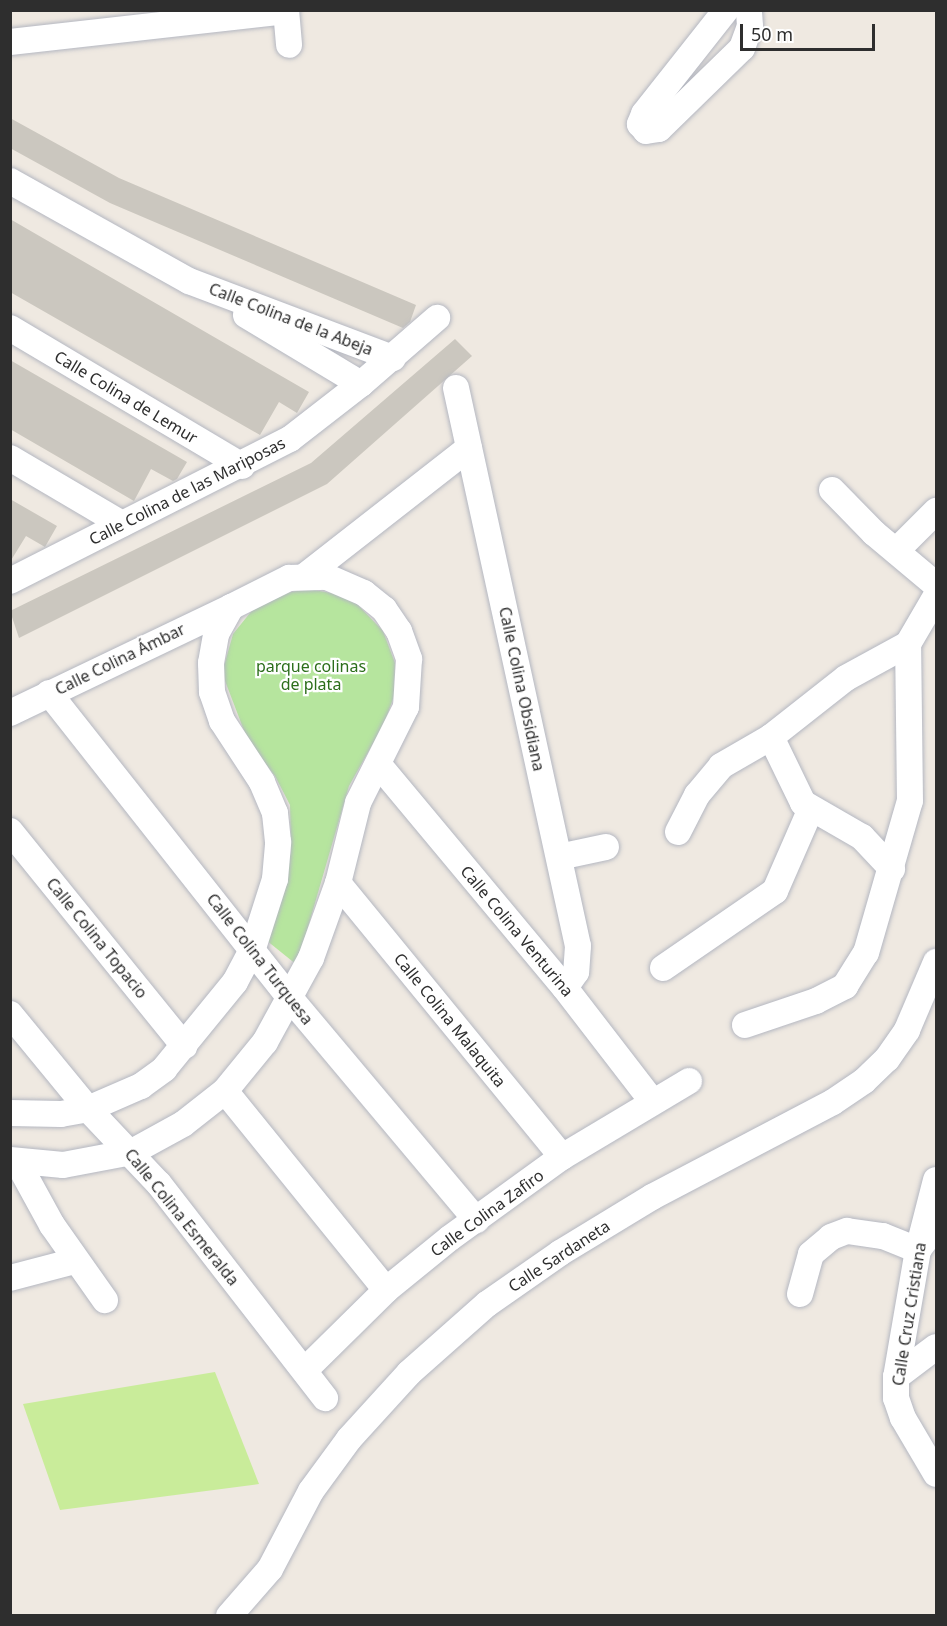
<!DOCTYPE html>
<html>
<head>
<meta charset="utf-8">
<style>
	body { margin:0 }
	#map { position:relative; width:947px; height:1626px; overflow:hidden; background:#efe9e1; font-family:"Noto Sans",sans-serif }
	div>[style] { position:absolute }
	.green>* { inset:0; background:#b6e59e }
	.pitch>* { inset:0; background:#c9ec9a }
	.building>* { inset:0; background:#cbc7bf }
	.roads { filter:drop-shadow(0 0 2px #b4b7c1) drop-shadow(0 0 2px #b4b7c1) }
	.minor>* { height:26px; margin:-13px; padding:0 13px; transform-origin:13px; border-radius:13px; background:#fff }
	span { translate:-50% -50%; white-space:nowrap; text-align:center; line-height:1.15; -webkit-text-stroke:4.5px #fff; paint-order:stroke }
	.street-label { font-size:16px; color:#2e2e2e }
	.park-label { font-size:16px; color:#2c6e1b }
	.frame { position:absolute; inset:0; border:12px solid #2e2e2e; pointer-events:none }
	.scale { position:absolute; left:740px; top:24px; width:135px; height:27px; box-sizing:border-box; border:3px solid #2e2e2e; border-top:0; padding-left:8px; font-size:18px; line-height:21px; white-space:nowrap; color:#2e2e2e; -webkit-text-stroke:4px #fff; paint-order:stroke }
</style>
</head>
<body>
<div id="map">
	<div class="green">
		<div style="clip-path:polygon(308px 589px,337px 594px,358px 605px,383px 631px,395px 663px,394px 696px,384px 724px,349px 786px,297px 965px,266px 940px,291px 852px,290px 805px,275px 776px,248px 741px,222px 673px,233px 634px,254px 608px,280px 594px)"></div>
	</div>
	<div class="pitch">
		<div style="clip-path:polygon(215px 1372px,259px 1484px,60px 1510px,23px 1404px)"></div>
	</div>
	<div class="building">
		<div style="clip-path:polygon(10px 118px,119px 178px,416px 305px,410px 322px,403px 328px,110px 203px,10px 148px)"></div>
		<div style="clip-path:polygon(10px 219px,309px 392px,297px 413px,279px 402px,260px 435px,10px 292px)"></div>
		<div style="clip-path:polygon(455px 339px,472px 356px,327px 484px,19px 638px,10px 611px,311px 463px)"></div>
		<div style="clip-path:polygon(10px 360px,187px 462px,177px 479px,173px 481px,151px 469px,134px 501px,10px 429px)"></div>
		<div style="clip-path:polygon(10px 499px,57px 526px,45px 547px,26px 536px,10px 562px)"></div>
	</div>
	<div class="roads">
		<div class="minor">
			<div style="left:286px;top:10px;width:35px;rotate:85deg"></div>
			<div style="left:726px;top:10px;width:132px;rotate:128.3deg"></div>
			<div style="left:644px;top:114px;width:11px;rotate:112deg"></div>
			<div style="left:640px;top:124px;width:9px;rotate:49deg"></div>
			<div style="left:646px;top:131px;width:13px;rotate:-9deg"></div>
			<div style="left:659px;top:129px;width:116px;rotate:-44.3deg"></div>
			<div style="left:742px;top:48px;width:23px;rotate:-70deg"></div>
			<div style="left:750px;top:26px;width:16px;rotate:-94deg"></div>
			<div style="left:10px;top:42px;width:278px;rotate:-6.4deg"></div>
			<div style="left:10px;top:181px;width:205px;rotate:29.2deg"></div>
			<div style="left:189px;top:281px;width:218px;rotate:20.7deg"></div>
			<div style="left:246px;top:315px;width:134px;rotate:31deg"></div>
			<div style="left:10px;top:328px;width:270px;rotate:30.7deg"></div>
			<div style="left:456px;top:388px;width:571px;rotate:77.67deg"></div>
			<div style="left:578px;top:946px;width:26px;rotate:94deg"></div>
			<div style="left:576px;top:972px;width:19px;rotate:125deg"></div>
			<div style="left:10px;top:458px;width:130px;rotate:30.5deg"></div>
			<div style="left:832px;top:490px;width:60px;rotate:45.7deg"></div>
			<div style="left:874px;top:533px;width:81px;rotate:40deg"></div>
			<div style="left:896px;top:551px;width:57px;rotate:-45deg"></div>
			<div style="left:305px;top:576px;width:208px;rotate:-38deg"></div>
			<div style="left:10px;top:581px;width:314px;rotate:-26.9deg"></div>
			<div style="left:290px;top:439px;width:90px;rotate:-37.8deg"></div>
			<div style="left:361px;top:384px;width:101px;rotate:-41deg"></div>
			<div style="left:49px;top:693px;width:389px;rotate:51.7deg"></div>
			<div style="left:290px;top:998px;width:290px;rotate:50deg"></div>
			<div style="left:10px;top:713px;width:245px;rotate:-25.6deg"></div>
			<div style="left:771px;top:737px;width:73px;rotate:64.1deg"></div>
			<div style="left:803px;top:803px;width:68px;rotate:30deg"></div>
			<div style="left:862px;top:837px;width:44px;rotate:46.8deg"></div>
			<div style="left:379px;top:765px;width:290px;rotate:50.2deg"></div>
			<div style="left:565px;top:988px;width:143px;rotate:52.4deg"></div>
			<div style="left:10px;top:831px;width:277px;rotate:51deg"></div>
			<div style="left:678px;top:832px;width:42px;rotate:-62.8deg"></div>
			<div style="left:697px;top:795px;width:38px;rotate:-50deg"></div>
			<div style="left:721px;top:766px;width:58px;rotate:-30.1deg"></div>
			<div style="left:771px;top:737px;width:95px;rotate:-38.2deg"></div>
			<div style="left:846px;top:678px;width:71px;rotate:-28.7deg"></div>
			<div style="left:559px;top:857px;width:48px;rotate:-12deg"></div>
			<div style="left:338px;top:883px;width:354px;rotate:50.7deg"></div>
			<div style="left:663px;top:968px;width:136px;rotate:-34.5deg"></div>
			<div style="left:775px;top:891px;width:87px;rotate:-66.4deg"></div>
			<div style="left:10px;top:1014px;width:123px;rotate:50.6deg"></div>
			<div style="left:88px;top:1109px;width:103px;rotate:46.6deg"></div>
			<div style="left:159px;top:1184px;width:271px;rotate:52.2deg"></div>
			<div style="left:745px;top:1025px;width:75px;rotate:-18.7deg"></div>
			<div style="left:816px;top:1001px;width:33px;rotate:-27deg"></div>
			<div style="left:845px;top:986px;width:39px;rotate:-58deg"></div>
			<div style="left:866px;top:953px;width:158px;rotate:-73.9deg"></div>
			<div style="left:910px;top:801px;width:157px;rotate:-90.7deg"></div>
			<div style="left:908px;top:644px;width:56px;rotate:-59.7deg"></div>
			<div style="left:225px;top:1091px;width:256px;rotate:51deg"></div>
			<div style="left:10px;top:1113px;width:51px;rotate:1.1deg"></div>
			<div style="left:61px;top:1114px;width:27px;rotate:-10deg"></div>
			<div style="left:88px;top:1109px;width:58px;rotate:-23.5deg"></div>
			<div style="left:141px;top:1086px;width:29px;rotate:-36deg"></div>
			<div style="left:164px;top:1069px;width:112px;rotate:-50.8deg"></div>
			<div style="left:235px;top:982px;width:38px;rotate:-62deg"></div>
			<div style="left:253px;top:948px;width:72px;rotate:-72.3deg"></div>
			<div style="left:275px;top:879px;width:37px;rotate:-85deg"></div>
			<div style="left:278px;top:842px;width:29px;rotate:-96deg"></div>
			<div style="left:275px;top:813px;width:34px;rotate:-113deg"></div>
			<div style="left:262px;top:782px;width:73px;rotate:-123.3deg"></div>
			<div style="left:222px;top:721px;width:31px;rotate:-109deg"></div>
			<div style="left:212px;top:692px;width:29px;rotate:-92deg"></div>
			<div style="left:211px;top:663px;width:29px;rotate:-80deg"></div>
			<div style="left:216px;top:634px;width:31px;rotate:-61deg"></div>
			<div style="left:231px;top:607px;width:65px;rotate:-26.6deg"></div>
			<div style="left:289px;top:578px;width:38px;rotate:-2deg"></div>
			<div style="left:327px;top:577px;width:40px;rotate:23.4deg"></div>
			<div style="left:364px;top:593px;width:26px;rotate:39deg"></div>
			<div style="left:384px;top:609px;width:27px;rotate:56deg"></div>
			<div style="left:399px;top:631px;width:30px;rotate:70deg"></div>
			<div style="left:409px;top:659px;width:48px;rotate:93.6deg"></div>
			<div style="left:406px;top:707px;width:107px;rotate:116.6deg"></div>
			<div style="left:358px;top:803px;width:82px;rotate:104deg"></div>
			<div style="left:338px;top:883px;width:80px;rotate:109.8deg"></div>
			<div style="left:311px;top:958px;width:96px;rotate:118.7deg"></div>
			<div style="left:265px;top:1042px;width:63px;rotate:129.2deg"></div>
			<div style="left:225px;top:1091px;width:53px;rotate:141.8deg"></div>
			<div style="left:183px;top:1124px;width:58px;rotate:151.2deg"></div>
			<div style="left:132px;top:1152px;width:70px;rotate:169.3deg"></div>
			<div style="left:63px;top:1165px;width:53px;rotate:-174.6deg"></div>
			<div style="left:18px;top:1163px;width:71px;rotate:61.3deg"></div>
			<div style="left:52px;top:1225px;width:92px;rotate:54.8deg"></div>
			<div style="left:936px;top:1180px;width:72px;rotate:104.4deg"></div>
			<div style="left:918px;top:1250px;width:129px;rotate:99.8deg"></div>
			<div style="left:896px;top:1377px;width:21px;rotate:90deg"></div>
			<div style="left:896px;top:1398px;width:21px;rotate:71deg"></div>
			<div style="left:903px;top:1418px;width:65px;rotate:59.5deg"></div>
			<div style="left:10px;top:1278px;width:67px;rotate:-14.7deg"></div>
			<div style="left:800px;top:1294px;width:41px;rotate:-74.6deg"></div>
			<div style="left:811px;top:1254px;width:26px;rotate:-40deg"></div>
			<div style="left:831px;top:1237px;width:17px;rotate:-21deg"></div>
			<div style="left:847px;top:1231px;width:36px;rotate:8deg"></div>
			<div style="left:883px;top:1236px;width:38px;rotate:22deg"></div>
			<div style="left:918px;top:1250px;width:15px;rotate:-53deg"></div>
			<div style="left:305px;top:1370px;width:114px;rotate:-44.6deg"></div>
			<div style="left:386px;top:1290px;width:82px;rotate:-39.1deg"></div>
			<div style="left:450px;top:1238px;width:138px;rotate:-35.9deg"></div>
			<div style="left:562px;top:1157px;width:148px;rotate:-30.9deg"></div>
			<div style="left:896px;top:1377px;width:50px;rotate:-36.9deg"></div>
			<div style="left:229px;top:1616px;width:62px;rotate:-48.9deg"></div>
			<div style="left:270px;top:1569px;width:88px;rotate:-62.3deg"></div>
			<div style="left:311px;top:1491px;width:64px;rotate:-53.8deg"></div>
			<div style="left:349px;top:1439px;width:89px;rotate:-47.7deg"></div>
			<div style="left:409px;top:1373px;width:104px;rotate:-41.5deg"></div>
			<div style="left:487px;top:1304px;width:89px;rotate:-34.9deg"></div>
			<div style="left:560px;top:1253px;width:108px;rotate:-31.3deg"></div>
			<div style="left:652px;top:1197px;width:204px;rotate:-27.7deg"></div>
			<div style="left:833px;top:1102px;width:37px;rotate:-34deg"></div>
			<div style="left:864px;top:1081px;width:32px;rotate:-44deg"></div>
			<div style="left:887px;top:1059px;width:35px;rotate:-55deg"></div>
			<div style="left:907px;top:1030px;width:74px;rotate:-66.9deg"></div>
		</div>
	</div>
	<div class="street-label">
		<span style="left:291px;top:319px;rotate:21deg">Calle Colina de la Abeja</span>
		<span style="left:126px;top:397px;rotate:31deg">Calle Colina de Lemur</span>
		<span style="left:187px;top:491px;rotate:-27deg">Calle Colina de las Mariposas</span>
		<span style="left:120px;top:659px;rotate:-26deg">Calle Colina Ámbar</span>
		<span style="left:522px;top:689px;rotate:78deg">Calle Colina Obsidiana</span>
		<span style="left:517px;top:931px;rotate:50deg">Calle Colina Venturina</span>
		<span style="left:97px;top:938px;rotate:51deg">Calle Colina Topacio</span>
		<span style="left:260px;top:959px;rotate:52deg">Calle Colina Turquesa</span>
		<span style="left:450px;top:1020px;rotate:51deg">Calle Colina Malaquita</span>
		<span style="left:487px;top:1213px;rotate:-36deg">Calle Colina Zafiro</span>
		<span style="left:182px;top:1217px;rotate:51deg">Calle Colina Esmeralda</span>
		<span style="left:559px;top:1256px;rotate:-33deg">Calle Sardaneta</span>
		<span style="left:909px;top:1314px;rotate:-81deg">Calle Cruz Cristiana</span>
	</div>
	<div class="park-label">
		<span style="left:311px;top:675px">parque colinas<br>de plata</span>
	</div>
	<div class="frame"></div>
	<div class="scale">50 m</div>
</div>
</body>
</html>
